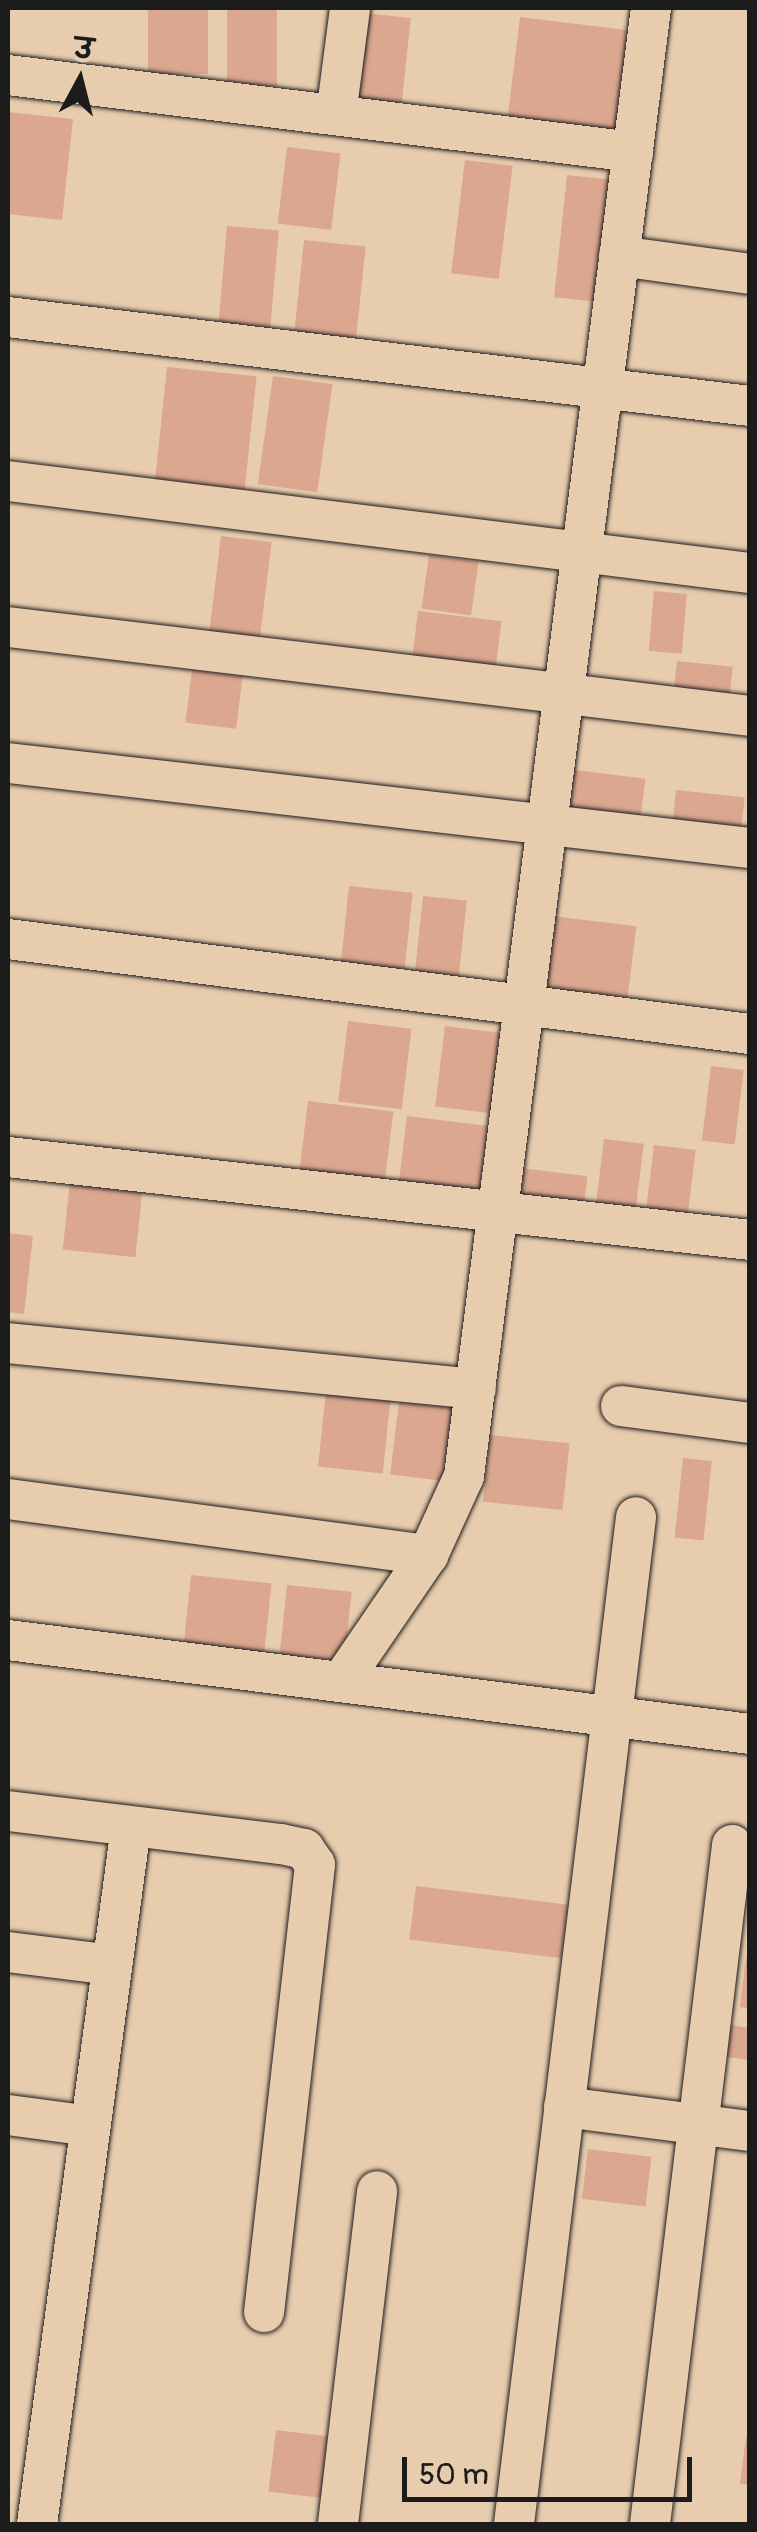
<!DOCTYPE html>
<html>
<head>
<meta charset="utf-8">
<style>
	body { margin:0 }
	#map { position:relative; width:757px; height:2532px; overflow:hidden; background:#e7ccae; font-family:Pangolin,"Playpen Sans Deva",sans-serif }
	div>[style] { position:absolute }
	.building>* { inset:0; background:#dba78f; transform-origin:0 0 }
	.roads { filter:drop-shadow(0 0 2px #1c1c1c) drop-shadow(0 0 2px #1c1c1c) }
	.minor>* { height:40px; margin:-20px; padding:0 20px; transform-origin:20px; border-radius:20px; background:#e7ccae }
	span { translate:-50% -50%; white-space:nowrap; text-align:center; line-height:1.15; -webkit-text-stroke:9px #e7ccae; paint-order:stroke }
	.frame { position:absolute; inset:0; border:10px solid #1c1c1c; pointer-events:none }
	.north { position:absolute; left:30px; top:30px; width:100px; height:100px; -webkit-text-stroke:8px #e7ccae; paint-order:stroke; rotate:7deg; font-size:28px; font-weight:700; line-height:40px; text-align:center; color:#1c1c1c }
	.north::after { content:''; display:block; margin:auto; width:35px; height:45px; background:#1c1c1c; clip-path:polygon(50% 0,100% 100%,50% 72%,0 100%) }
	.scale { position:absolute; left:402px; top:2457px; width:290px; height:45px; box-sizing:border-box; border:5px solid #1c1c1c; border-top:0; padding-left:12px; font-size:30px; line-height:35px; white-space:nowrap; color:#1c1c1c; -webkit-text-stroke:8px #e7ccae; paint-order:stroke }
</style>
</head>
<body>
<div id="map">
	<div class="building">
		<div style="left:148px;top:8px;width:60px;height:66px"></div>
		<div style="left:227px;top:8px;width:50px;height:78px"></div>
		<div style="left:363px;top:13px;width:48px;height:99px;rotate:6deg"></div>
		<div style="left:520px;top:17px;width:111px;height:105px;rotate:7deg"></div>
		<div style="clip-path:polygon(8px 112px,73px 119px,62px 220px,8px 214px)"></div>
		<div style="left:287px;top:147px;width:54px;height:77px;rotate:7deg"></div>
		<div style="left:465px;top:160px;width:48px;height:114px;rotate:7deg"></div>
		<div style="left:567px;top:175px;width:55px;height:123px;rotate:6deg"></div>
		<div style="left:227px;top:226px;width:52px;height:99px;rotate:5deg"></div>
		<div style="left:304px;top:240px;width:62px;height:100px;rotate:6deg"></div>
		<div style="left:167px;top:367px;width:90px;height:128px;rotate:6deg"></div>
		<div style="left:273px;top:376px;width:60px;height:109px;rotate:8deg"></div>
		<div style="left:221px;top:536px;width:51px;height:117px;rotate:7deg"></div>
		<div style="left:429px;top:555px;width:50px;height:54px;rotate:8deg"></div>
		<div style="left:654px;top:591px;width:33px;height:60px;rotate:5deg"></div>
		<div style="left:418px;top:611px;width:84px;height:49px;rotate:7deg"></div>
		<div style="left:677px;top:661px;width:56px;height:44px;rotate:6deg"></div>
		<div style="left:192px;top:670px;width:51px;height:53px;rotate:7deg"></div>
		<div style="left:567px;top:769px;width:79px;height:57px;rotate:7deg"></div>
		<div style="left:676px;top:790px;width:69px;height:49px;rotate:6deg"></div>
		<div style="left:349px;top:886px;width:64px;height:83px;rotate:6deg"></div>
		<div style="left:423px;top:896px;width:44px;height:81px;rotate:6deg"></div>
		<div style="left:552px;top:916px;width:85px;height:79px;rotate:7deg"></div>
		<div style="left:348px;top:1021px;width:64px;height:81px;rotate:7deg"></div>
		<div style="left:445px;top:1026px;width:65px;height:81px;rotate:7deg"></div>
		<div style="left:711px;top:1066px;width:33px;height:75px;rotate:7deg"></div>
		<div style="left:308px;top:1101px;width:86px;height:82px;rotate:7deg"></div>
		<div style="left:407px;top:1116px;width:88px;height:74px;rotate:7deg"></div>
		<div style="left:604px;top:1139px;width:40px;height:78px;rotate:7deg"></div>
		<div style="left:654px;top:1145px;width:42px;height:75px;rotate:7deg"></div>
		<div style="left:521px;top:1168px;width:67px;height:41px;rotate:7deg"></div>
		<div style="left:70px;top:1181px;width:73px;height:69px;rotate:6deg"></div>
		<div style="clip-path:polygon(8px 1233px,33px 1236px,24px 1314px,8px 1312px)"></div>
		<div style="left:326px;top:1391px;width:65px;height:76px;rotate:6deg"></div>
		<div style="left:400px;top:1394px;width:56px;height:81px;rotate:7deg"></div>
		<div style="left:490px;top:1435px;width:80px;height:67px;rotate:6deg"></div>
		<div style="left:683px;top:1458px;width:29px;height:80px;rotate:6deg"></div>
		<div style="left:191px;top:1575px;width:81px;height:71px;rotate:6deg"></div>
		<div style="left:287px;top:1585px;width:65px;height:70px;rotate:6deg"></div>
		<div style="left:416px;top:1886px;width:153px;height:54px;rotate:7deg"></div>
		<div style="clip-path:polygon(746px 1958px,750px 1958px,750px 2009px,740px 2007px)"></div>
		<div style="clip-path:polygon(730px 2025px,750px 2028px,750px 2060px,727px 2057px)"></div>
		<div style="left:588px;top:2149px;width:64px;height:50px;rotate:7deg"></div>
		<div style="left:276px;top:2430px;width:60px;height:62px;rotate:7deg"></div>
		<div style="clip-path:polygon(746px 2437px,750px 2437px,750px 2485px,740px 2484px)"></div>
	</div>
	<div class="roads">
		<div class="minor">
			<div style="left:8px;top:75px;width:630px;rotate:7.02deg"></div>
			<div style="left:336px;top:115px;width:108px;rotate:-82.5deg"></div>
			<div style="left:619px;top:256px;width:132px;rotate:7.8deg"></div>
			<div style="left:8px;top:317px;width:747px;rotate:6.84deg"></div>
			<div style="left:8px;top:481px;width:748px;rotate:7.07deg"></div>
			<div style="left:8px;top:627px;width:747px;rotate:6.84deg"></div>
			<div style="left:8px;top:763px;width:747px;rotate:6.54deg"></div>
			<div style="left:8px;top:939px;width:748px;rotate:7.3deg"></div>
			<div style="left:8px;top:1157px;width:747px;rotate:6.38deg"></div>
			<div style="left:8px;top:1343px;width:470px;rotate:5.6deg"></div>
			<div style="left:621px;top:1406px;width:130px;rotate:7.5deg"></div>
			<div style="left:8px;top:1499px;width:424px;rotate:7.6deg"></div>
			<div style="left:8px;top:1640px;width:748px;rotate:7.22deg"></div>
			<div style="left:341px;top:1682px;width:154px;rotate:-55.6deg"></div>
			<div style="left:428px;top:1555px;width:87px;rotate:-65.5deg"></div>
			<div style="left:464px;top:1476px;width:1480px;rotate:-82.74deg"></div>
			<div style="left:8px;top:1811px;width:275px;rotate:6.9deg"></div>
			<div style="left:281px;top:1844px;width:24px;rotate:12deg"></div>
			<div style="left:304px;top:1849px;width:19px;rotate:55deg"></div>
			<div style="left:315px;top:1865px;width:450px;rotate:96.5deg"></div>
			<div style="left:8px;top:1952px;width:105px;rotate:7.1deg"></div>
			<div style="left:564px;top:2107px;width:188px;rotate:7.4deg"></div>
			<div style="left:8px;top:2115px;width:83px;rotate:7.6deg"></div>
			<div style="left:37px;top:2524px;width:703px;rotate:-82.32deg"></div>
			<div style="left:338px;top:2524px;width:335px;rotate:-83.3deg"></div>
			<div style="left:514px;top:2524px;width:1014px;rotate:-83.09deg"></div>
			<div style="left:650px;top:2524px;width:684px;rotate:-83.11deg"></div>
		</div>
	</div>
	<div class="frame"></div>
	<div class="north">उ</div>
	<div class="scale">50 m</div>
</div>
</body>
</html>
